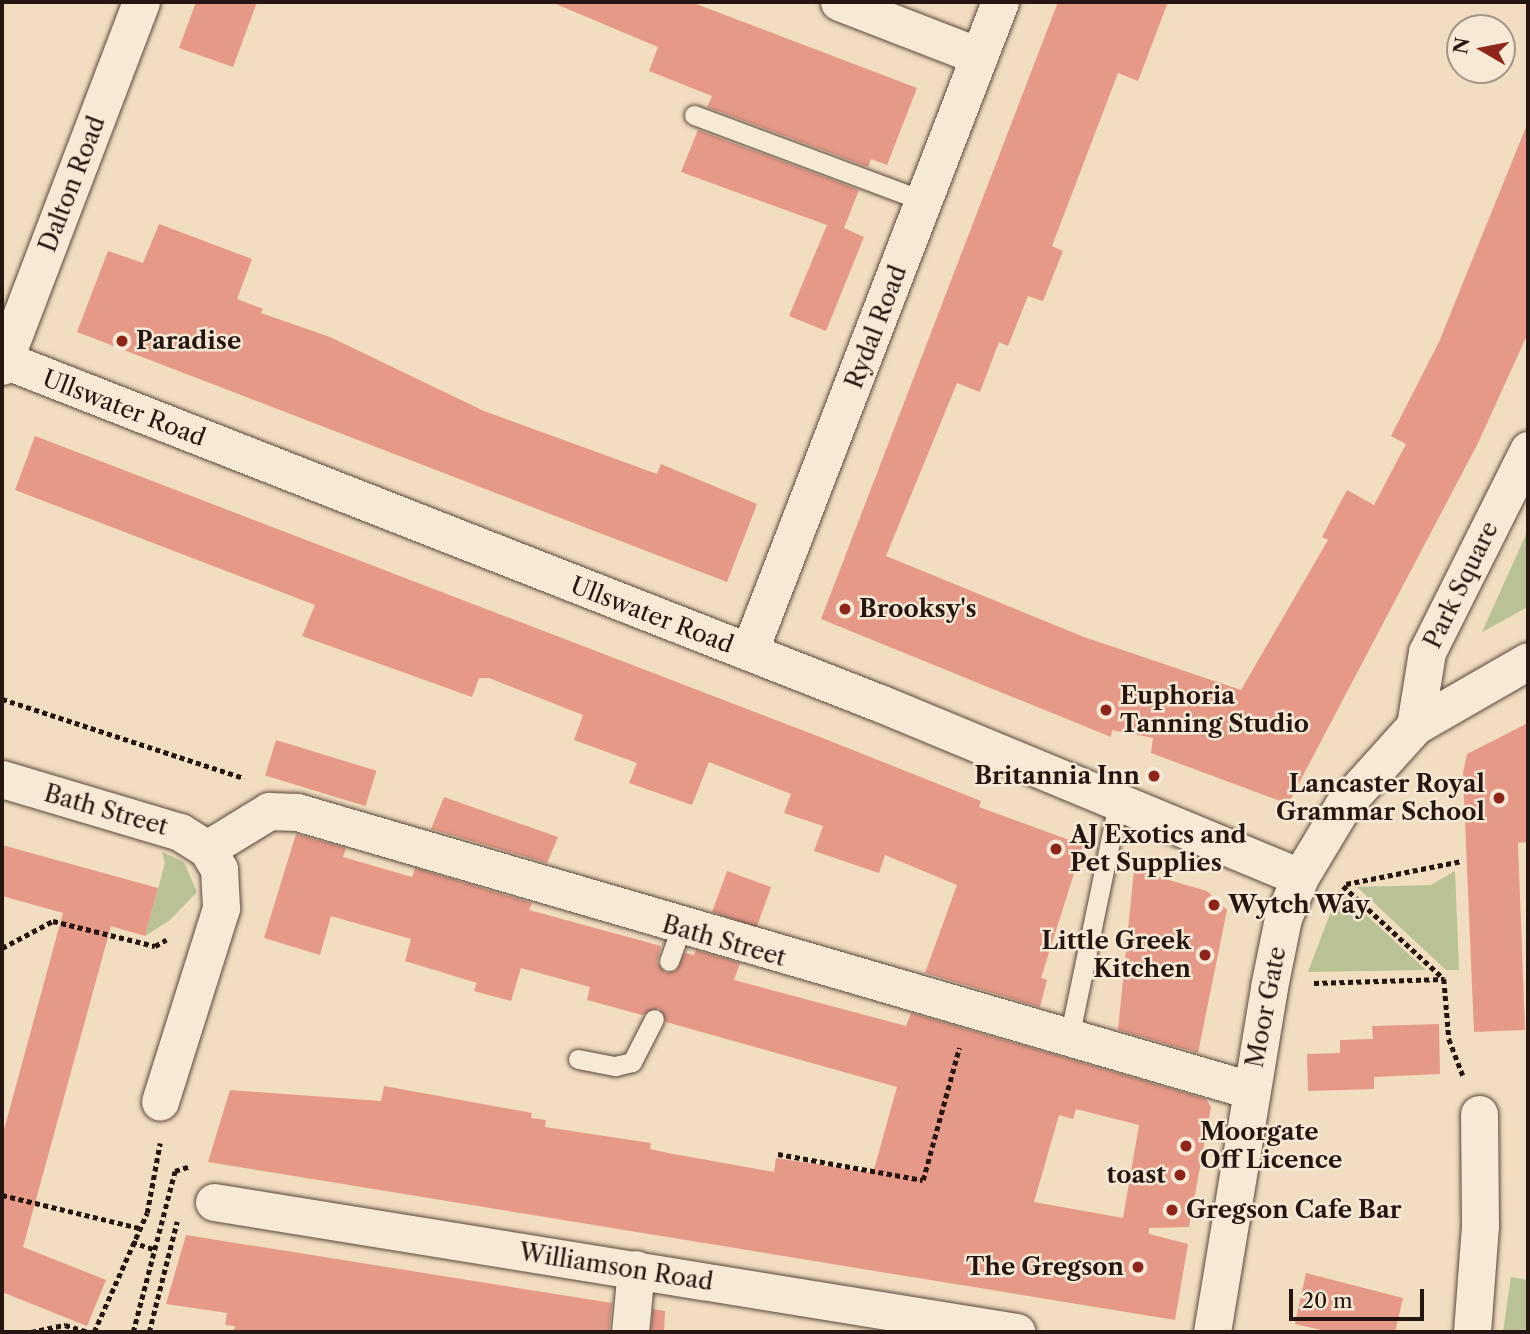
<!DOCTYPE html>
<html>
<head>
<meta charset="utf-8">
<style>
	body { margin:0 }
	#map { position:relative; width:1530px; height:1334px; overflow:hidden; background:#f1ddbf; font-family:"Libre Caslon Text",serif }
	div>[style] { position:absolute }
	.green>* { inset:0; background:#b8c294 }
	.building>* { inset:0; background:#e69987; transform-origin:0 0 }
	.path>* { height:4.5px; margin-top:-2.25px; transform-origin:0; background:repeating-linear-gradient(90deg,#261611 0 5px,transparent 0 8.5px) }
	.roads { filter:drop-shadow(0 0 2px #59483c) drop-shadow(0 0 2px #59483c) }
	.service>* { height:19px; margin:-9.5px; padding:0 9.5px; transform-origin:9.5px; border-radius:9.5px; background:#f6e9d5 }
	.minor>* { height:37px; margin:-18.5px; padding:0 18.5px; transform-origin:18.5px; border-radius:18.5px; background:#f6e9d5 }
	.dots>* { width:19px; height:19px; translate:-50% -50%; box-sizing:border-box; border:4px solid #f6e9d5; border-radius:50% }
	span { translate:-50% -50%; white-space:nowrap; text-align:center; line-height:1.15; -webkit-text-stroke:5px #f6e9d5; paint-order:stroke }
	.street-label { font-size:24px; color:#261611 }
	.poi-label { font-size:24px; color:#261611; font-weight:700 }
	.left { translate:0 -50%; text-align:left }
	.right { translate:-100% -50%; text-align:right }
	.frame { position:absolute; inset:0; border:4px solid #261611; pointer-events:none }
	.north { position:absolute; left:1446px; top:14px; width:70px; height:70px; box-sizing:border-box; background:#f6e9d5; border:2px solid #a39587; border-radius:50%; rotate:280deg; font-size:19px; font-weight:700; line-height:28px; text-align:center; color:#261611 }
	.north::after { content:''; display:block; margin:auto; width:24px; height:32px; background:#8f2418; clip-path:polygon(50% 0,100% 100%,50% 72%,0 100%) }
	.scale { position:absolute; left:1289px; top:1289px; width:135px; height:32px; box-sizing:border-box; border:4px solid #261611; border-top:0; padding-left:9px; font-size:21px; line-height:24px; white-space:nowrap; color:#261611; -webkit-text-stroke:5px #f6e9d5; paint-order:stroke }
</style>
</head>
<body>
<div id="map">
	<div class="green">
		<div style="clip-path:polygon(1528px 530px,1528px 607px,1482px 632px)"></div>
		<div style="clip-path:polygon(162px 852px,184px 862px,197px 892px,170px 920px,145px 936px,165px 863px)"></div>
		<div style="clip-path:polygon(1455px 871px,1459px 970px,1446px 970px,1357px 887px,1431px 885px)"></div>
		<div style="clip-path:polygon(1339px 890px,1426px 970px,1308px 972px)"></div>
		<div style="clip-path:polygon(1511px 1277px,1528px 1280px,1528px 1332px,1503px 1332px)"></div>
	</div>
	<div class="building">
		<div style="clip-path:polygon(196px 2px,257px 2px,233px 67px,179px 48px)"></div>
		<div style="clip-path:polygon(551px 2px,691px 2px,917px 88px,887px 165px,871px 159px,868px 167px,707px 107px,712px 96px,649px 71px,658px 47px)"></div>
		<div style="clip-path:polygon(1058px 2px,1168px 2px,1138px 81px,1118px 73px,1052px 246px,1063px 251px,1043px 301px,1028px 296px,1008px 346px,999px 342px,980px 392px,957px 383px,886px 556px,1084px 637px,1241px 690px,1328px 540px,1322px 537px,1347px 490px,1374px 505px,1406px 444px,1391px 436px,1439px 342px,1528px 122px,1528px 333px,1478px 443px,1288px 804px,1151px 753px,1153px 738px,1112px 730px,1111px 737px,821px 619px)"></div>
		<div style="clip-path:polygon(698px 130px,859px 190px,844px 228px,864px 237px,826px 331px,789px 316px,827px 225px,681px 172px)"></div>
		<div style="clip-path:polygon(159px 224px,252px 259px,237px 299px,263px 309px,261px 313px,330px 337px,484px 411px,657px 474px,661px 464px,757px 504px,727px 582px,77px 332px,108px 251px,143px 263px)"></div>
		<div style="clip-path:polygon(35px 436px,820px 737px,981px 801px,979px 807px,1083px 845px,1041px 978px,1047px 980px,1040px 1007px,925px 973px,957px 885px,885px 855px,879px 873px,814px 851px,823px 826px,784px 813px,791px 794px,709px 762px,692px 805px,629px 783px,637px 763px,574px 740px,583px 715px,489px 678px,479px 678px,472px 697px,302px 636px,315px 605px,15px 490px)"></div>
		<div style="clip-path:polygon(1528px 723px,1528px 842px,1518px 843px,1525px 1030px,1474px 1032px,1463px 773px,1467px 754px)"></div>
		<div style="left:276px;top:740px;width:105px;height:37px;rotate:17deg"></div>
		<div style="clip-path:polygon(444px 797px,558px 837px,547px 863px,431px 829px)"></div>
		<div style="clip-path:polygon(evenodd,296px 834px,346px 848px,343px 857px,412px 877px,415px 868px,532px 903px,529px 910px,661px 946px,657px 962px,665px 973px,676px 971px,685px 953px,694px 955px,696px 950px,740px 963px,734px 980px,906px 1026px,911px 1013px,1206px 1099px,1211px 1107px,1189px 1227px,1149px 1228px,1149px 1234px,1188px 1244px,1175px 1320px,208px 1162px,230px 1090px,381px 1101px,384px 1086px,532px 1113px,531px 1118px,546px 1120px,545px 1127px,651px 1143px,650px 1149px,668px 1153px,774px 1172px,776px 1158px,873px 1173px,897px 1087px,666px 1022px,659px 1008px,642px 1015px,587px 1000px,590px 987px,521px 968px,511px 1001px,474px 991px,477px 983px,405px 961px,411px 939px,331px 916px,320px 955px,264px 938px,296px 834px,1076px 1109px,1139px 1125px,1123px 1218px,1034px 1202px,1059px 1115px,1073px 1119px,1076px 1109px)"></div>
		<div style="clip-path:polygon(2px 845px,158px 888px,145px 936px,111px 926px,23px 1247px,106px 1280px,87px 1326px,2px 1292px,2px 1137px,63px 913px,2px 896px)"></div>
		<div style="clip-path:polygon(1134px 870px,1207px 891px,1227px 910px,1198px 1053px,1118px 1030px)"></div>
		<div style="left:727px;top:871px;width:47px;height:43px;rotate:20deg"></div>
		<div style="clip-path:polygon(1439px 1024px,1440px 1074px,1374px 1077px,1374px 1089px,1308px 1091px,1307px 1054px,1340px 1053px,1340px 1040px,1373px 1039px,1372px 1026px)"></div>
		<div style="clip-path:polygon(186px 1235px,612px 1303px,609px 1332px,233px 1332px,235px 1326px,225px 1325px,227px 1313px,166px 1304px)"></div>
		<div style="clip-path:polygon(1306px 1273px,1403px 1298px,1395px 1332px,1330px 1332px,1295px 1324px)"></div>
		<div style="clip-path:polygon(653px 1309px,665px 1311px,664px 1332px,651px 1332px)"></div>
	</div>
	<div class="path">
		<div style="left:2px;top:699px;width:255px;rotate:18.1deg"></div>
		<div style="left:1346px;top:884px;width:118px;rotate:-11.2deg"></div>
		<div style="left:1343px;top:886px;width:137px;rotate:42.6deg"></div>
		<div style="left:1444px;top:979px;width:60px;rotate:85.2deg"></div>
		<div style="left:1449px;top:1039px;width:42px;rotate:69deg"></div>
		<div style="left:2px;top:948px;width:58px;rotate:-27.9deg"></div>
		<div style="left:53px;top:921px;width:105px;rotate:13.8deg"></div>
		<div style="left:155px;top:946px;width:13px;rotate:-29deg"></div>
		<div style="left:1314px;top:983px;width:130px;rotate:-1.8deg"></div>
		<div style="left:778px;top:1154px;width:147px;rotate:10.2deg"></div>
		<div style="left:923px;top:1180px;width:137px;rotate:-74.7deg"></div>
		<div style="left:2px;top:1195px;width:141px;rotate:13.5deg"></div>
		<div style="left:132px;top:1242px;width:22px;rotate:18deg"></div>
		<div style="left:31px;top:1332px;width:35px;rotate:-12deg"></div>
		<div style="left:65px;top:1325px;width:24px;rotate:17deg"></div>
		<div style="left:94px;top:1332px;width:130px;rotate:-66deg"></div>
		<div style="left:147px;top:1213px;width:71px;rotate:-79.5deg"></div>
		<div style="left:133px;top:1332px;width:166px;rotate:-75.4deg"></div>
		<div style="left:175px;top:1171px;width:16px;rotate:-18deg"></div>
		<div style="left:149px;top:1332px;width:114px;rotate:-75.8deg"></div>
	</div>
	<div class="roads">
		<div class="service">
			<div style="left:694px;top:115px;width:246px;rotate:20.5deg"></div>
			<div style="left:669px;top:961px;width:35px;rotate:-70deg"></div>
			<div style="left:1069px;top:1038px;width:240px;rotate:-78.2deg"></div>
			<div style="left:578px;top:1059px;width:38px;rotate:11deg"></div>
			<div style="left:615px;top:1066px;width:17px;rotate:-13deg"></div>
			<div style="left:632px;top:1062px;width:48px;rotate:-62.9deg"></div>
		</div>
		<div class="minor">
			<div style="left:839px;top:2px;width:150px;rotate:21.1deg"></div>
			<div style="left:2px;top:359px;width:945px;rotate:21.41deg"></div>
			<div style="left:882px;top:704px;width:452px;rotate:22.5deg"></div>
			<div style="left:2px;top:366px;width:390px;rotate:-69.1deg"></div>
			<div style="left:749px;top:652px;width:697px;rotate:-68.89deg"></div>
			<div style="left:1415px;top:726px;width:75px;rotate:-80.8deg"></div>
			<div style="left:1427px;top:652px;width:226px;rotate:-63.4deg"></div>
			<div style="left:2px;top:779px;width:186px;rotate:16.6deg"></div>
			<div style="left:180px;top:832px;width:32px;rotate:32deg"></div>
			<div style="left:207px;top:849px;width:23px;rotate:59deg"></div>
			<div style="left:219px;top:869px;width:39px;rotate:87deg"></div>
			<div style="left:221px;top:908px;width:203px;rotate:107.5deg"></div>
			<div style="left:207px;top:849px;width:73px;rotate:-31.5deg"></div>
			<div style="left:269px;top:811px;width:28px;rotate:2deg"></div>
			<div style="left:297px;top:812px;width:993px;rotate:16.26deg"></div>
			<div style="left:214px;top:1202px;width:813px;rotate:9.2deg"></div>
			<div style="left:630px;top:1332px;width:63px;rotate:-84.6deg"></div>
			<div style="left:1212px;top:1332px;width:350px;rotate:-80.6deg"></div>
			<div style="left:1269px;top:987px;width:70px;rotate:-78.5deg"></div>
			<div style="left:1283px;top:918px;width:44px;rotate:-67.5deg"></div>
			<div style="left:1300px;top:877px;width:82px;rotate:-59deg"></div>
			<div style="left:1342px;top:807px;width:109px;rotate:-48deg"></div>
			<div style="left:1415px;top:726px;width:130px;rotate:-29.9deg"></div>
			<div style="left:1472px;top:1332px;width:107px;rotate:-85.7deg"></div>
			<div style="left:1480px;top:1225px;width:111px;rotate:-90.5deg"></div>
		</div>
	</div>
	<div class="dots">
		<div style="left:122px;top:341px;background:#8f2418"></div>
		<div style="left:845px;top:609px;background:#8f2418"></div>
		<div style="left:1106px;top:710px;background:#8f2418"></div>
		<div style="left:1154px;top:776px;background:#8f2418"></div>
		<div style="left:1499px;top:798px;background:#8f2418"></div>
		<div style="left:1056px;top:849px;background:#8f2418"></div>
		<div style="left:1214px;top:905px;background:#8f2418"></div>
		<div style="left:1205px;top:955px;background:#8f2418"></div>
		<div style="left:1186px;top:1146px;background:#8f2418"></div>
		<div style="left:1180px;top:1175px;background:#8f2418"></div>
		<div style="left:1172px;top:1210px;background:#8f2418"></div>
		<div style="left:1138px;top:1267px;background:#8f2418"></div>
	</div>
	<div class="street-label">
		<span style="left:72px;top:184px;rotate:-69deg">Dalton Road</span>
		<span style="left:876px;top:327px;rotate:-69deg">Rydal Road</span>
		<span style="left:124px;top:408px;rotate:21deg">Ullswater Road</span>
		<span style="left:1461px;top:585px;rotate:-64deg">Park Square</span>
		<span style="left:652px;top:615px;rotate:21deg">Ullswater Road</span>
		<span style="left:106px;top:810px;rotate:16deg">Bath Street</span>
		<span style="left:724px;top:941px;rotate:16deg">Bath Street</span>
		<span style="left:1266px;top:1007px;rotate:-79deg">Moor Gate</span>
		<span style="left:616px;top:1267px;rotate:9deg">Williamson Road</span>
	</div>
	<div class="poi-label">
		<span class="left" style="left:136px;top:341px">Paradise</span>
		<span class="left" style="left:859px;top:609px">Brooksy's</span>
		<span class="left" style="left:1120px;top:710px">Euphoria<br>Tanning Studio</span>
		<span class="right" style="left:1140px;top:776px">Britannia Inn</span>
		<span class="right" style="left:1485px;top:798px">Lancaster Royal<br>Grammar School</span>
		<span class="left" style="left:1070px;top:849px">AJ Exotics and<br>Pet Supplies</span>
		<span class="left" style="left:1228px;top:905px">Wytch Way</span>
		<span class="right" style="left:1191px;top:955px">Little Greek<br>Kitchen</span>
		<span class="left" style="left:1200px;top:1146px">Moorgate<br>Off Licence</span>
		<span class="right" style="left:1166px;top:1175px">toast</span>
		<span class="left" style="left:1186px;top:1210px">Gregson Cafe Bar</span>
		<span class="right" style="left:1124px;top:1267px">The Gregson</span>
	</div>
	<div class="frame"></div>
	<div class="north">N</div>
	<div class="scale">20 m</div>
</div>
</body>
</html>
